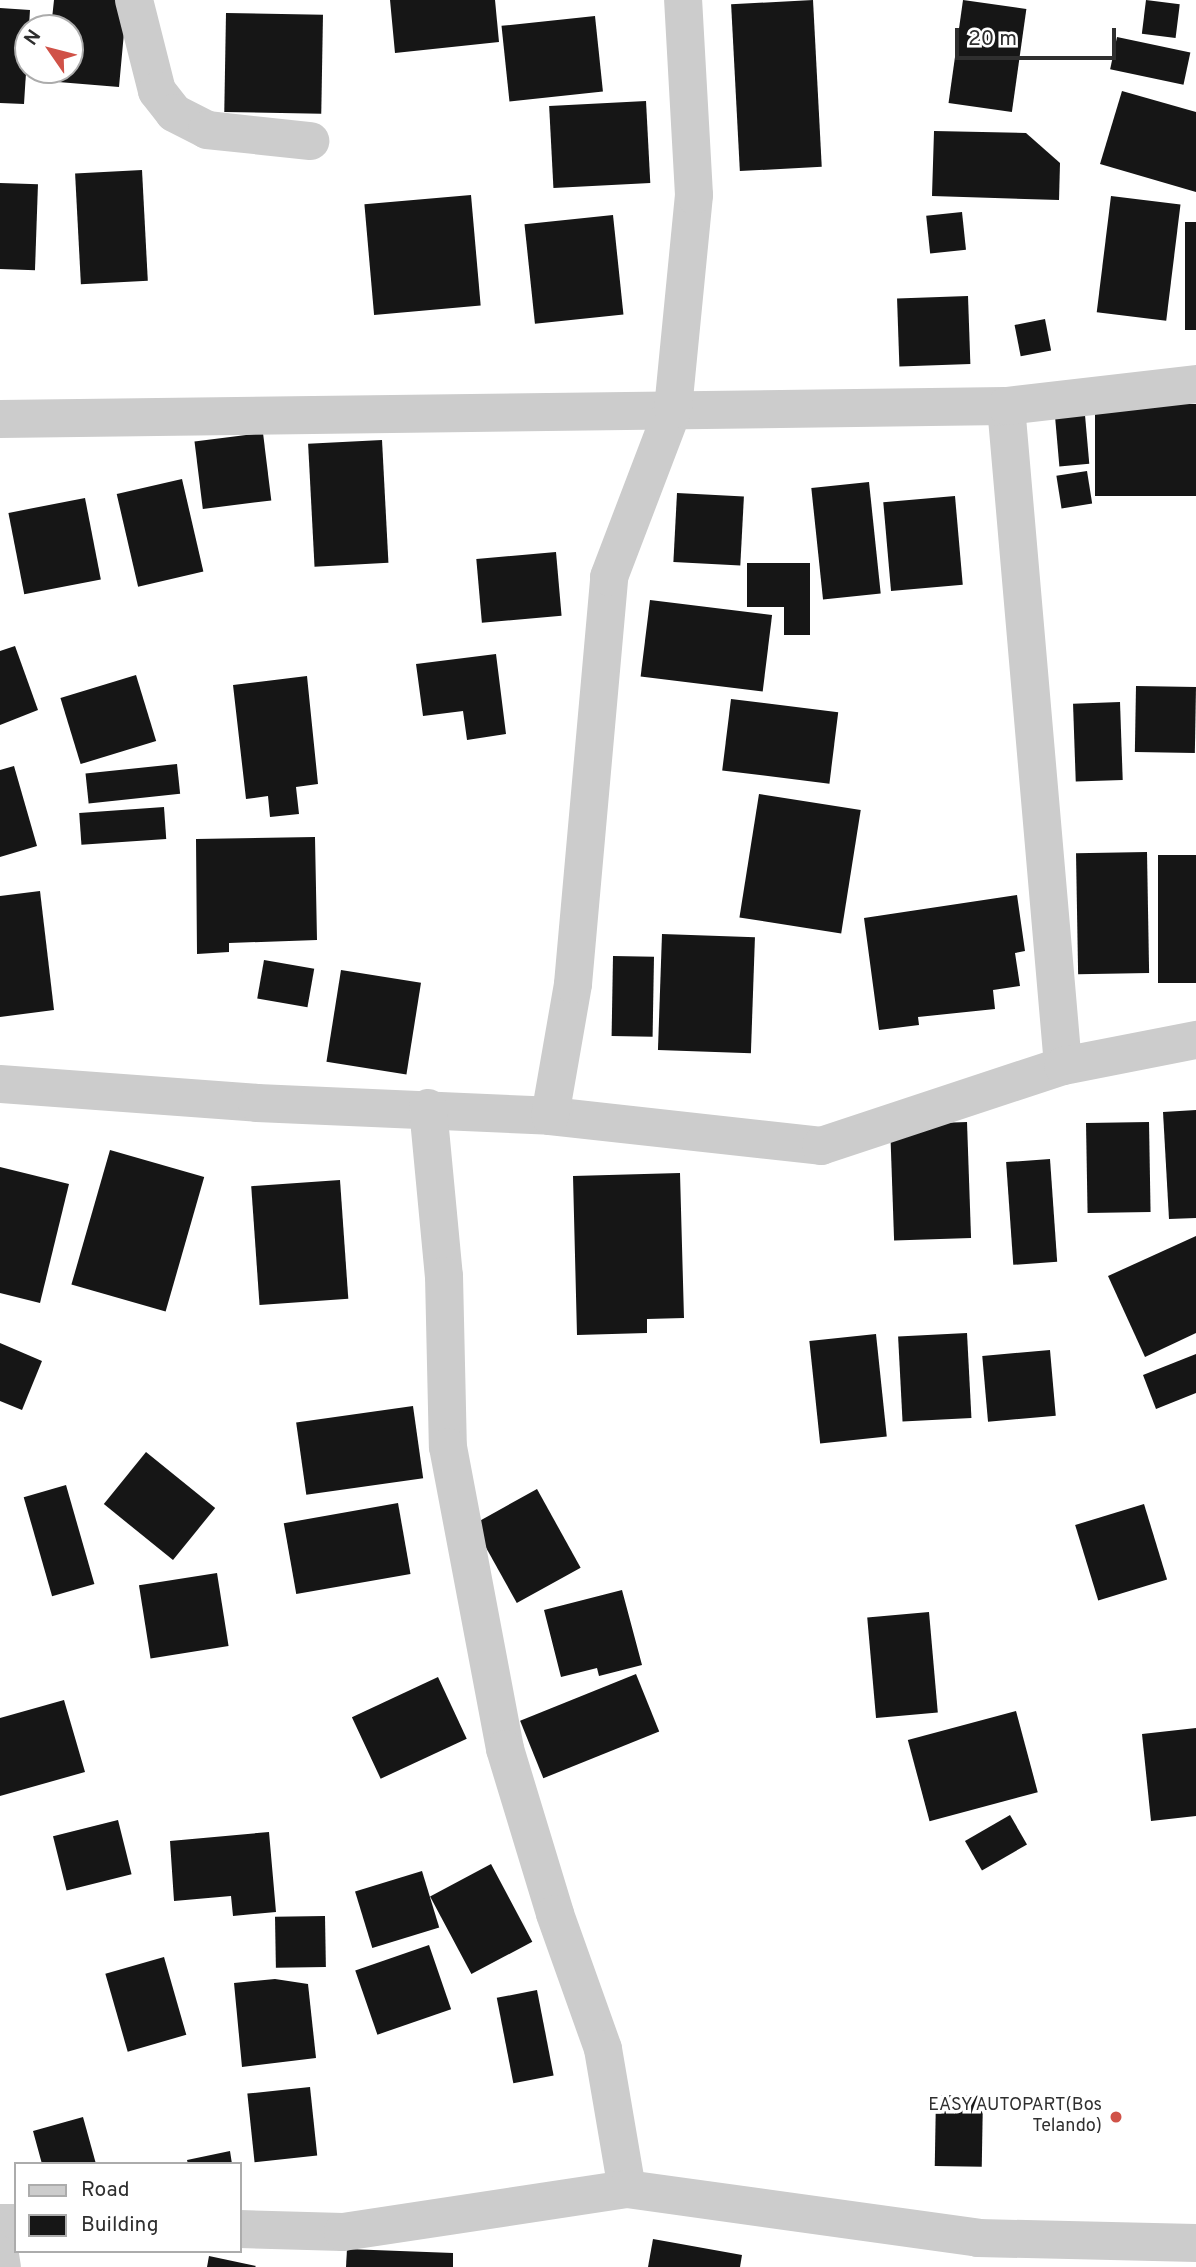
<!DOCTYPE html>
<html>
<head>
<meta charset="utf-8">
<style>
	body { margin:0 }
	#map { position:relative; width:1196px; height:2267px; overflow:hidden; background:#fff; font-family:Overpass,sans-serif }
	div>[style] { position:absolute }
	.building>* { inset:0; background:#161616; transform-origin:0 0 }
	.street>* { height:38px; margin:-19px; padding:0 19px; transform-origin:19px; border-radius:19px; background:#ccc }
	.dots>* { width:19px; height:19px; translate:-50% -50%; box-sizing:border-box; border:4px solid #fff; border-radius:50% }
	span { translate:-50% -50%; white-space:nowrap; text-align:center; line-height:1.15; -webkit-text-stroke:7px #fff; paint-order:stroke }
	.poi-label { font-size:18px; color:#2f2f2f }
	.right { translate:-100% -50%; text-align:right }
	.legend { position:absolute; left:14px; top:2162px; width:228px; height:91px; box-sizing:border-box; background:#fff; border:2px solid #acacac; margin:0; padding:9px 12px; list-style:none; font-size:21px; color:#2f2f2f }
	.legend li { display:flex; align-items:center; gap:14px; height:35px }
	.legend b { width:35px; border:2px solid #acacac }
	.north { position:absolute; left:14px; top:14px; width:70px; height:70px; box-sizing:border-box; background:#fff; border:2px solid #acacac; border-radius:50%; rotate:305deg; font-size:19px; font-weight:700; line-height:28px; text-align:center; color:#2f2f2f }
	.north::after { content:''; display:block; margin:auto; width:24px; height:32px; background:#d05248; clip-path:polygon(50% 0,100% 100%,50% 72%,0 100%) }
	.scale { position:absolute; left:955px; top:28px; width:161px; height:32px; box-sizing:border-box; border:4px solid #2f2f2f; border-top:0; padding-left:9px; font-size:21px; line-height:24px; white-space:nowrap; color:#2f2f2f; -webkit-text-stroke:5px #fff; paint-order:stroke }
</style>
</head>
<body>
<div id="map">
	<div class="building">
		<div style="clip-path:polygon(54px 0,127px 0,119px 87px,46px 81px,47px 70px,70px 70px,70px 28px,51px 28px)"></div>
		<div style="clip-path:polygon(390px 0,495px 0,499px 42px,395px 53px)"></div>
		<div style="left:813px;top:0;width:167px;height:82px;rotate:87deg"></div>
		<div style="left:963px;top:0;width:64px;height:104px;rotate:8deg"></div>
		<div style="left:1146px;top:0;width:34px;height:34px;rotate:7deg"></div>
		<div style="clip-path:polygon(0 8px,30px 10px,24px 104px,0 103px)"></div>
		<div style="left:226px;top:13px;width:97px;height:99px;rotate:1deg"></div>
		<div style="left:595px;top:16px;width:76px;height:94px;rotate:84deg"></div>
		<div style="left:1117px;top:37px;width:75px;height:33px;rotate:12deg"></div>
		<div style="clip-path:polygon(1122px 91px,1196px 112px,1196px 192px,1100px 164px)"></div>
		<div style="left:646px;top:101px;width:82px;height:97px;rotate:87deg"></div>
		<div style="clip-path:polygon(934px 131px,1026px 133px,1060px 163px,1059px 200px,932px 196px)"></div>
		<div style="left:142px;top:170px;width:111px;height:67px;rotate:87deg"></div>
		<div style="left:0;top:183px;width:38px;height:86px;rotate:2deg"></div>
		<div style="left:471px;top:195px;width:111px;height:107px;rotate:85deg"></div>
		<div style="left:1111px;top:196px;width:70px;height:117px;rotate:7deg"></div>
		<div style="left:962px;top:212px;width:38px;height:36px;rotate:84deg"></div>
		<div style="left:613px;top:215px;width:100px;height:89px;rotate:84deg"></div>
		<div style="left:1185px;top:222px;width:11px;height:108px"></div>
		<div style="left:968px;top:296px;width:68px;height:71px;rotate:88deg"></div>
		<div style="left:1045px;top:319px;width:32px;height:31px;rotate:79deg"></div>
		<div style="left:1196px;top:404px;width:92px;height:101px;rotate:90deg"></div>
		<div style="left:1085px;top:415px;width:49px;height:30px;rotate:85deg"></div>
		<div style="left:263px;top:433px;width:68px;height:69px;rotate:83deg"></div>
		<div style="left:382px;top:440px;width:123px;height:74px;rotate:87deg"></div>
		<div style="left:1087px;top:471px;width:33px;height:31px;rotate:81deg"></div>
		<div style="left:182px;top:479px;width:95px;height:67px;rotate:77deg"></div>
		<div style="left:869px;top:482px;width:112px;height:58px;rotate:84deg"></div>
		<div style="left:677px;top:493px;width:67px;height:69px;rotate:3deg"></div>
		<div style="left:955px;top:496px;width:89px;height:72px;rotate:85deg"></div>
		<div style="left:85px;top:498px;width:83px;height:78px;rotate:79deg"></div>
		<div style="left:556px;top:552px;width:64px;height:80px;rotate:85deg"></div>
		<div style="clip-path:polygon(747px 563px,810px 563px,810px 635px,784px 635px,784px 607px,747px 607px)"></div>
		<div style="left:650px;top:600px;width:123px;height:77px;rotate:7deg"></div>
		<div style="clip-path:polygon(15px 646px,38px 710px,0 725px,0 651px)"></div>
		<div style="clip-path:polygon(496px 654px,506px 734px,467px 740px,463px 711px,423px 716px,416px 664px)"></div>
		<div style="left:136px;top:675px;width:69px;height:79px;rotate:73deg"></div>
		<div style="clip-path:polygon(307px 676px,318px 784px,296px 787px,299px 814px,270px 817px,268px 796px,246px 799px,233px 685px)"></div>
		<div style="left:1136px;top:686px;width:60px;height:66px;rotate:1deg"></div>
		<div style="left:731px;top:699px;width:108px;height:72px;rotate:7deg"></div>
		<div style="left:1120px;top:702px;width:78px;height:47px;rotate:88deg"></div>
		<div style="left:177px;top:764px;width:30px;height:92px;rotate:84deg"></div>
		<div style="clip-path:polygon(14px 766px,37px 846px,0 857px,0 770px)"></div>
		<div style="left:759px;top:794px;width:103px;height:125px;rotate:9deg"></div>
		<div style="left:164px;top:807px;width:32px;height:85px;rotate:86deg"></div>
		<div style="clip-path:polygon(315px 837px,317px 940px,229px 943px,229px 952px,197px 954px,196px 839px)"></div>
		<div style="left:1147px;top:852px;width:121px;height:71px;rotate:89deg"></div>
		<div style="left:1196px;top:855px;width:128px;height:38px;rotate:90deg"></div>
		<div style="clip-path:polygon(40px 891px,54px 1010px,0 1017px,0 896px)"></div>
		<div style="clip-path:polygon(1017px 895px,1025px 951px,1015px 953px,1020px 986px,993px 990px,995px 1009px,918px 1017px,919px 1025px,879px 1030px,864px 918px)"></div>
		<div style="left:662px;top:934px;width:93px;height:116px;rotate:2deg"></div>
		<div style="left:613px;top:956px;width:41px;height:80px;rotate:1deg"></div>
		<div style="left:264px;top:960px;width:51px;height:39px;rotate:10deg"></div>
		<div style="left:341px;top:970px;width:81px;height:93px;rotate:9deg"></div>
		<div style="clip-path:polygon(1196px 1110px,1196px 1218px,1169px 1219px,1163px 1112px)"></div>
		<div style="left:967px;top:1122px;width:116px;height:77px;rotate:88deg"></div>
		<div style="left:1149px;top:1122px;width:90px;height:63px;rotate:89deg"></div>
		<div style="left:110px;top:1150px;width:98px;height:140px;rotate:16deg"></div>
		<div style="left:1050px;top:1159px;width:103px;height:44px;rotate:86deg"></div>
		<div style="clip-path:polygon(0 1167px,69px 1184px,40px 1303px,0 1293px)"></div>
		<div style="clip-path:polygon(680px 1173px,684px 1318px,647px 1319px,647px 1333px,577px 1335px,573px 1176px)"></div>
		<div style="left:340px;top:1180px;width:119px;height:89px;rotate:86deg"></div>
		<div style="clip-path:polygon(1196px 1236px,1196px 1333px,1145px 1357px,1108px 1276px)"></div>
		<div style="left:967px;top:1333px;width:85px;height:69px;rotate:87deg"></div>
		<div style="left:876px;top:1334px;width:103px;height:67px;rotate:84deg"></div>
		<div style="clip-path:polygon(0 1343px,42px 1361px,22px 1410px,0 1401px)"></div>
		<div style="left:1050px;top:1350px;width:66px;height:68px;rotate:85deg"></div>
		<div style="clip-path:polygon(1196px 1354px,1196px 1393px,1156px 1409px,1143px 1375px)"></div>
		<div style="left:413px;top:1406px;width:73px;height:118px;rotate:82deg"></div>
		<div style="left:146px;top:1452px;width:89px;height:67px;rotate:39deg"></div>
		<div style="left:66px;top:1485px;width:103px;height:44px;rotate:74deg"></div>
		<div style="left:537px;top:1489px;width:90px;height:73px;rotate:61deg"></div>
		<div style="left:398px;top:1503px;width:72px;height:116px;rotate:80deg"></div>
		<div style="left:1144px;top:1504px;width:79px;height:72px;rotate:73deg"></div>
		<div style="left:217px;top:1573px;width:74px;height:79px;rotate:81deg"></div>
		<div style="clip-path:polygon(622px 1590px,642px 1665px,599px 1676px,597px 1668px,561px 1677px,544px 1610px)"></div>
		<div style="left:929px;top:1612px;width:101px;height:62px;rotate:85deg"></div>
		<div style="left:636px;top:1674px;width:62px;height:125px;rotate:68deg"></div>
		<div style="left:438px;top:1677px;width:68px;height:95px;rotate:65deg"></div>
		<div style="clip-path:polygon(64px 1700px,85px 1772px,0 1796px,0 1718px)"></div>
		<div style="left:1016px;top:1711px;width:84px;height:112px;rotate:75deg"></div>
		<div style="clip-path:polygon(1196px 1728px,1196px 1816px,1151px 1821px,1142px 1734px)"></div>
		<div style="left:1010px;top:1815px;width:34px;height:52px;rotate:60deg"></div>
		<div style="left:118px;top:1820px;width:56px;height:67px;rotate:76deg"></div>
		<div style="clip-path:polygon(269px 1832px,276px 1912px,233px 1916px,231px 1896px,174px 1901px,170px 1841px)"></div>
		<div style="left:491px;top:1864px;width:88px;height:69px;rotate:62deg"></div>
		<div style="left:422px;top:1871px;width:59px;height:70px;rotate:73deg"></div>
		<div style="left:325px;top:1916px;width:51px;height:50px;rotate:89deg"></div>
		<div style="left:429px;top:1945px;width:68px;height:78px;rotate:71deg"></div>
		<div style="left:164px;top:1957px;width:81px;height:61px;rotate:74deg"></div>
		<div style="clip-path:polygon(275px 1979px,308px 1984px,316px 2058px,242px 2067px,234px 1983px)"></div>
		<div style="left:537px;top:1990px;width:87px;height:41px;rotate:79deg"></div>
		<div style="left:310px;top:2087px;width:69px;height:63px;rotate:84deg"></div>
		<div style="left:936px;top:2095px;width:47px;height:71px;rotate:1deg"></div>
		<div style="clip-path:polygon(83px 2117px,96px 2164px,42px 2164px,33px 2131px)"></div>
		<div style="clip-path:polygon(230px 2151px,232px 2164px,188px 2164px,187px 2160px)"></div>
		<div style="clip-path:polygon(653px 2239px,742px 2255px,740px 2267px,648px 2267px)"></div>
		<div style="clip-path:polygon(347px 2249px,453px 2253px,453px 2267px,346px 2267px)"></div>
		<div style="clip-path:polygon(209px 2256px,256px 2266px,255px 2267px,207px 2267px)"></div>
	</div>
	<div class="street">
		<div style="left:134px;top:0;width:94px;rotate:75.8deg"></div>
		<div style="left:157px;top:91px;width:28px;rotate:52deg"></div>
		<div style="left:174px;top:113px;width:37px;rotate:27deg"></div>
		<div style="left:207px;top:130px;width:104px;rotate:6.1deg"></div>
		<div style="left:1006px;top:406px;width:662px;rotate:85.06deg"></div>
		<div style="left:0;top:419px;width:1006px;rotate:-0.74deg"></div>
		<div style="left:1006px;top:406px;width:191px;rotate:-6.6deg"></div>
		<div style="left:0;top:1084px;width:258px;rotate:4.2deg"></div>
		<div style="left:257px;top:1103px;width:293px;rotate:2.5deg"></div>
		<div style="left:550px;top:1116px;width:273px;rotate:6.3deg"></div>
		<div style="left:821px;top:1146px;width:255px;rotate:-18.3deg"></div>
		<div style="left:1063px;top:1066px;width:136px;rotate:-11.1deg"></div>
		<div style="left:428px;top:1108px;width:169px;rotate:84.6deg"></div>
		<div style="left:444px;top:1276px;width:171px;rotate:88.7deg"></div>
		<div style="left:448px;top:1447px;width:307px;rotate:79.3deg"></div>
		<div style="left:505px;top:1749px;width:172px;rotate:73.1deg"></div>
		<div style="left:555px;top:1914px;width:143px;rotate:70.4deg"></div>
		<div style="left:603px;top:2049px;width:142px;rotate:80.3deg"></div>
		<div style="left:550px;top:1116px;width:134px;rotate:-80.1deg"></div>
		<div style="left:573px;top:984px;width:409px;rotate:-84.9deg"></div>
		<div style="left:609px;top:577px;width:180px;rotate:-69.1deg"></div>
		<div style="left:673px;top:409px;width:215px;rotate:-84.4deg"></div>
		<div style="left:694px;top:195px;width:195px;rotate:-93.2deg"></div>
		<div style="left:0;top:2223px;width:16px"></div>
		<div style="left:240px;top:2229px;width:103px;rotate:1.7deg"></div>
		<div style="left:343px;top:2232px;width:287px;rotate:-8.6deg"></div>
		<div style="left:627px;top:2189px;width:354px;rotate:7.9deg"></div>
		<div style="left:978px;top:2238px;width:218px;rotate:1.3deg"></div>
		<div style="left:0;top:2255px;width:12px;rotate:81deg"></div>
	</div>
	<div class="dots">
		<div style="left:1116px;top:2117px;background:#d05248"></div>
	</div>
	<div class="poi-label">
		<span class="right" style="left:1102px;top:2117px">EASY AUTOPART(Bos<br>Telando)</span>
	</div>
	<ul class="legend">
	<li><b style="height:9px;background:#ccc"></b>Road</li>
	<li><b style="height:19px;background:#161616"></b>Building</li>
	</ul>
	<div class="north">N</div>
	<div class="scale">20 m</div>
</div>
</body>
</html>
